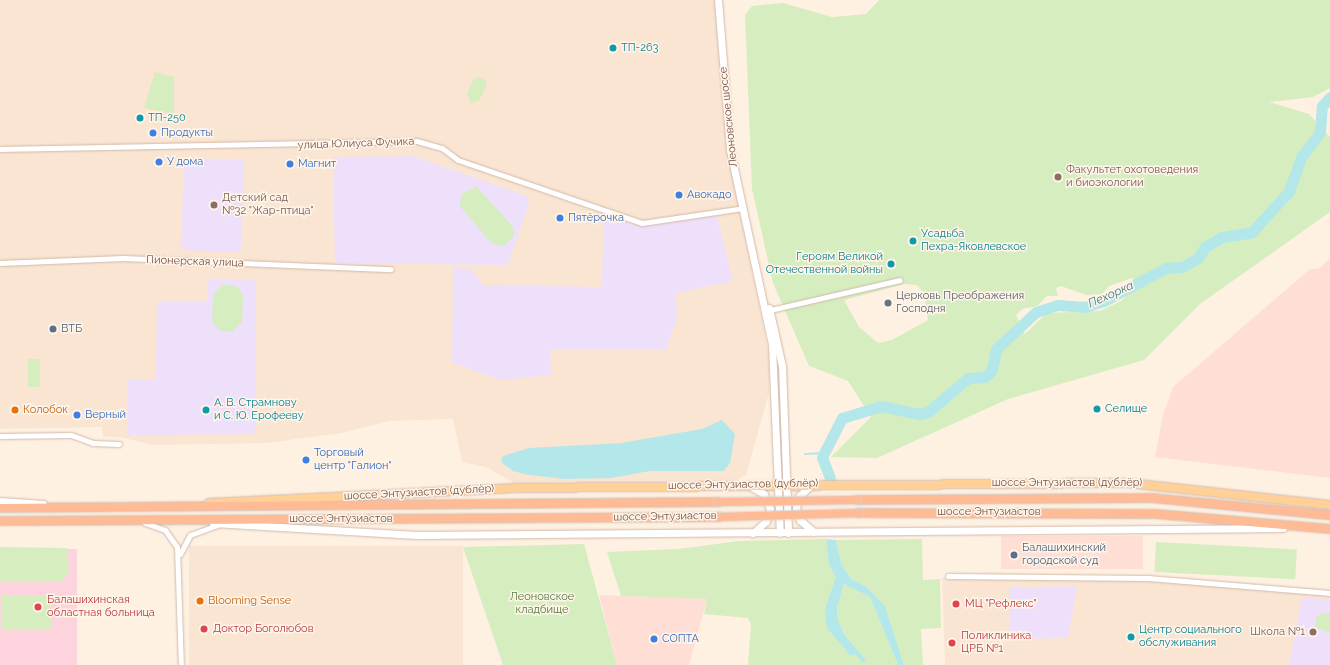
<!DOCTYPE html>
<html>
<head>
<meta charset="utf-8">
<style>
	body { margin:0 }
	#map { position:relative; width:1330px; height:665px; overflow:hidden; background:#fef1e2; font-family:Raleway,sans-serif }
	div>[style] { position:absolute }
	.residential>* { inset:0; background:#f9e5d2; transform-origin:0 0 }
	.commercial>* { inset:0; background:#ffded5; transform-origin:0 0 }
	.education>* { inset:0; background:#eedffb; transform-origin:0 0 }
	.medical>* { inset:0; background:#fdd4dd; transform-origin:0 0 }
	.green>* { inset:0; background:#d6edbf; transform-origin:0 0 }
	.water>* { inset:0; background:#b4e7ea }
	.stream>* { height:2px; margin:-1px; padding:0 1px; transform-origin:1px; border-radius:1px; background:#b4e7ea }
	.river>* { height:11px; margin:-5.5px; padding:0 5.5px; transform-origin:5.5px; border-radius:5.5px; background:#b4e7ea }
	.roads { filter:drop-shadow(0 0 1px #d3b9aa) drop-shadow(0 0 1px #d3b9aa) }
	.minor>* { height:5px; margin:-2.5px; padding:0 2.5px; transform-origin:2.5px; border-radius:2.5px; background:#fff }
	.tertiary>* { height:6px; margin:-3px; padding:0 3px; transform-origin:3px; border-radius:3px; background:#fff }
	.secondary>* { height:7px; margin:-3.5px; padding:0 3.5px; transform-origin:3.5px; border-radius:3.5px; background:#fff }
	.primary>* { height:8px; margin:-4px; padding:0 4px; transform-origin:4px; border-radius:4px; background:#ffd098 }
	.trunk>* { height:8px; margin:-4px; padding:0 4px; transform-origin:4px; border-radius:4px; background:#ffba96 }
	.bridges { filter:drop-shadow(0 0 1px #dcd2cf) drop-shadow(0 0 1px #dcd2cf) }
	.trunk-bridge>* { height:8px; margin:-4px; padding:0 4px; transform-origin:4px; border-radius:4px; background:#ffba96 }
	.dots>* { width:11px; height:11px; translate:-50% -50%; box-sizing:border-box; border:2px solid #fff5ea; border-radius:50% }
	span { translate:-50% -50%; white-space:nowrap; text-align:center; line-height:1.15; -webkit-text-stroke:3px #fff5ea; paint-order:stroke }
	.culture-label { font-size:11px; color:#0d838f }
	.left { translate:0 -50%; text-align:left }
	.right { translate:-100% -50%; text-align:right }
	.street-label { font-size:11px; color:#795346 }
	.shop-label { font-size:11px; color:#366cbe }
	.education-label { font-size:11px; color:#785e54 }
	.worship-label { font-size:11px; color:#5b616d }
	.service-label { font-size:11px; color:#4e5e75 }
	.food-label { font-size:11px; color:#c56008 }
	.park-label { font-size:11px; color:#527a3a }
	.health-label { font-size:11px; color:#be3a42 }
	.water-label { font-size:12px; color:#387a7f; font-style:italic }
</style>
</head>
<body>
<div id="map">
	<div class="residential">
		<div style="clip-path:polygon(0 0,715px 0,726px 146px,769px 354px,769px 393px,746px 475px,731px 483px,516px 484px,486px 467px,462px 462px,453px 419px,389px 421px,342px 433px,266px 443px,153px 445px,120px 437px,103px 437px,102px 427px,0 429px)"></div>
		<div style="left:189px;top:546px;width:274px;height:119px"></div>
		<div style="clip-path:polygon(942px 578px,1149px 581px,1330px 595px,1330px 665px,945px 665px)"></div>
	</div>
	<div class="commercial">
		<div style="clip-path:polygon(1330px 259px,1330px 478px,1155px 457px,1163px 415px,1173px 387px,1310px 269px,1318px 269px)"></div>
		<div style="left:1001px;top:536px;width:142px;height:33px"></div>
		<div style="clip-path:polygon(599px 595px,707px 599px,689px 665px,617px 665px)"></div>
	</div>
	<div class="education">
		<div style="clip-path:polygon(412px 156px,527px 196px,529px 204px,508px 265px,335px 263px,333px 157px)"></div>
		<div style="left:184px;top:158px;width:60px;height:92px;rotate:2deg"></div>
		<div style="clip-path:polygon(717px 215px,733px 281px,676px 293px,677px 320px,666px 349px,550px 349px,551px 375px,502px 380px,452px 363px,453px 268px,472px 269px,483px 285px,601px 287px,605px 216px,643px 226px)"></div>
		<div style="clip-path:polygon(207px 280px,256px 280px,256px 434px,127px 435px,127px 380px,156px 379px,157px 302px,207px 302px)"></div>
		<div style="clip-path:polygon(1077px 586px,1068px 638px,1010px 639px,1009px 588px)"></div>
		<div style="clip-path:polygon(1302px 597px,1330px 600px,1330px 665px,1289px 665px)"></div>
	</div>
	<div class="medical">
		<div style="left:0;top:549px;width:77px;height:116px"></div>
	</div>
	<div class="green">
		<div style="clip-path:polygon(evenodd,879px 0,1330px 0,1330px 88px,1313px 97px,1269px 102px,1309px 114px,1330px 137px,1330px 212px,1200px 304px,1144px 360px,1008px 399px,877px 458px,831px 457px,871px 417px,848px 381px,809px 366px,773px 283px,752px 189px,745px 15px,752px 6px,783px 3px,832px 17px,866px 14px,879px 0,1132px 278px,1138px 285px,1121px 301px,1100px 311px,1047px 313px,1025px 334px,1016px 315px,1022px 309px,1037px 306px,1047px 296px,1058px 296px,1056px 288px,1061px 286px,1086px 295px,1102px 294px,1109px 286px,1132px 278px,879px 0,904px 284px,917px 285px,924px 293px,928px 320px,892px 340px,878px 343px,859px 327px,844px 300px,904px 284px)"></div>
		<div style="clip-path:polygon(155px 72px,174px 77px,174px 114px,144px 108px)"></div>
		<div style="clip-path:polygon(480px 77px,486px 81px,486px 87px,479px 101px,471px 103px,467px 93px,474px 79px)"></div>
		<div style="clip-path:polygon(476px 186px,513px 227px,514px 236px,504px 246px,491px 243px,460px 206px,461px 195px)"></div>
		<div style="clip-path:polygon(223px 284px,236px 286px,243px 294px,242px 322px,232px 332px,219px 330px,212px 321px,213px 294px)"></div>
		<div style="left:28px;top:359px;width:12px;height:28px"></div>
		<div style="clip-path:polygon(826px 539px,829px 565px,837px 577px,825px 609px,852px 656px,855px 653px,863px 662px,866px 660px,846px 637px,838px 621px,837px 608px,844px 584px,870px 597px,898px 665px,748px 665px,751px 624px,748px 618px,704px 614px,707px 599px,621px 596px,607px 552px,679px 549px,739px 541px)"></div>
		<div style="clip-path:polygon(922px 539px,923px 580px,940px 579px,941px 628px,921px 629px,923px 665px,904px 665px,885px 606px,867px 587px,851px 579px,841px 563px,836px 540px)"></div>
		<div style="left:1156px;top:542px;width:141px;height:30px;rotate:3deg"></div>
		<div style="clip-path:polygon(584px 544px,617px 665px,503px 665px,463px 547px)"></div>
		<div style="clip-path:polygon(0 547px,67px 548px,69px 573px,60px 582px,0 582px)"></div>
		<div style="left:1px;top:596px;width:51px;height:33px"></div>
		<div style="clip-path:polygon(1322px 613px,1330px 613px,1330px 633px,1315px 627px,1316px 617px)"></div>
	</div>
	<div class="water">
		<div style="clip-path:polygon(722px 420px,735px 434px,730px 463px,724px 471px,650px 471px,611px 478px,565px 479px,529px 475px,513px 471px,501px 462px,503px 456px,529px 448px,621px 443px,702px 429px)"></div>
		<div style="clip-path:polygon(826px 539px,836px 540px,841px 563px,851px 579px,867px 587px,885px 606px,904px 665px,898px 665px,870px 597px,844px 584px,837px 608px,838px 621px,846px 637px,866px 660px,863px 663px,855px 654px,851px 656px,827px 628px,825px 609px,836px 577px,829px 565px)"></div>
	</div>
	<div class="stream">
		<div style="left:805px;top:454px;width:19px;rotate:-3deg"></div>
	</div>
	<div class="river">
		<div style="left:830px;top:478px;width:22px;rotate:-111deg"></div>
		<div style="left:822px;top:457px;width:44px;rotate:-62.9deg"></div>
		<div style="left:842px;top:418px;width:41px;rotate:-17.1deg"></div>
		<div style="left:881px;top:406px;width:38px;rotate:12deg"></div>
		<div style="left:918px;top:414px;width:10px;rotate:-11deg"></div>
		<div style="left:928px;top:412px;width:52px;rotate:-40.4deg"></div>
		<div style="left:968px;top:378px;width:17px;rotate:-3deg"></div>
		<div style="left:985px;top:377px;width:10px;rotate:-45deg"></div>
		<div style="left:992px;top:370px;width:21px;rotate:-79deg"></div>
		<div style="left:996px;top:349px;width:54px;rotate:-42.8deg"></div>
		<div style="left:1036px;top:312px;width:23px;rotate:-18deg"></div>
		<div style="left:1058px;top:305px;width:27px;rotate:4deg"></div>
		<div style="left:1085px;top:307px;width:20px;rotate:-18deg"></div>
		<div style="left:1104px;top:301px;width:70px;rotate:-28deg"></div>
		<div style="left:1166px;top:268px;width:16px;rotate:-4deg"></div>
		<div style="left:1182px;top:267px;width:18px;rotate:-29deg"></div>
		<div style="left:1198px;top:258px;width:13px;rotate:-58deg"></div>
		<div style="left:1205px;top:247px;width:20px;rotate:-30deg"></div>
		<div style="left:1222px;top:237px;width:30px;rotate:-9deg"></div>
		<div style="left:1252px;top:232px;width:55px;rotate:-47.9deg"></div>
		<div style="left:1289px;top:191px;width:37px;rotate:-70deg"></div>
		<div style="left:1302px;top:156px;width:30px;rotate:-53deg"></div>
		<div style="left:1320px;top:132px;width:26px;rotate:-86deg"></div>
		<div style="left:1322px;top:106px;width:12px;rotate:-48deg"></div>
	</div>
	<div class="roads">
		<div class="minor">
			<div style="left:0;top:149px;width:417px;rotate:-1.1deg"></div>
			<div style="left:417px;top:141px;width:26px;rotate:16deg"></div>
			<div style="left:442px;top:148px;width:20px;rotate:37deg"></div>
			<div style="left:458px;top:160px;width:194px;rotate:18.9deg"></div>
			<div style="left:642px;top:223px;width:102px;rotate:-8.4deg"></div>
			<div style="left:0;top:263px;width:123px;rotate:-2.3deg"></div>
			<div style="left:123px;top:258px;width:268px;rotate:2.4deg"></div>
			<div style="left:770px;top:310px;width:133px;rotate:-13deg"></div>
			<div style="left:0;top:436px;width:71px;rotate:-0.8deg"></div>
			<div style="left:71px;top:435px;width:23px;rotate:20deg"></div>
			<div style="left:93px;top:443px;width:26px;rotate:2deg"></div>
			<div style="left:145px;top:523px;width:21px;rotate:19deg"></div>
			<div style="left:165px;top:530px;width:21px;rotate:55deg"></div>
			<div style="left:177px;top:547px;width:118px;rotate:88.1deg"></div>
			<div style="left:180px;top:554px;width:21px;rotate:-62deg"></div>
			<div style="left:190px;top:535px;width:30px;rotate:-20deg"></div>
			<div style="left:948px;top:576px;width:200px;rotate:0.6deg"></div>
			<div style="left:1148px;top:578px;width:183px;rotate:4.7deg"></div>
		</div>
		<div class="tertiary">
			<div style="left:0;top:501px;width:44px;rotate:3.9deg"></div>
		</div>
		<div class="secondary">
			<div style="left:718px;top:0;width:150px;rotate:85.4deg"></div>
			<div style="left:730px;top:150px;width:199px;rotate:77.8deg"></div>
			<div style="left:772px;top:345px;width:188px;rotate:87.6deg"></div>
			<div style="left:769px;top:308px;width:59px;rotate:77.4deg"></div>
			<div style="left:782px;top:366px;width:167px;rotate:87.9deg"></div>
			<div style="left:811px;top:485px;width:16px;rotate:137deg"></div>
			<div style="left:799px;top:496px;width:12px;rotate:104deg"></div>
			<div style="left:796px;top:508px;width:13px;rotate:72deg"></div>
			<div style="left:800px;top:520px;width:18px;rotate:41deg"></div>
			<div style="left:750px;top:486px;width:16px;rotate:30deg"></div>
			<div style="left:764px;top:494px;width:16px;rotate:68deg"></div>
			<div style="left:770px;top:509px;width:13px;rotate:108deg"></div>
			<div style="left:766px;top:521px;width:18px;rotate:137deg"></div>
			<div style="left:213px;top:523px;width:204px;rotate:3.4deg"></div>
			<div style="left:417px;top:535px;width:866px;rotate:-0.46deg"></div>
		</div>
		<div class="primary">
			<div style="left:209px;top:503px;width:307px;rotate:-2.8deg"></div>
			<div style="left:516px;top:488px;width:612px;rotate:-0.47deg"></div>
			<div style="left:1128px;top:483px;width:203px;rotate:6.2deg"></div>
		</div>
		<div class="trunk">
			<div style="left:857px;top:500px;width:295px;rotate:-0.4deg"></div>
			<div style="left:1152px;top:498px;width:179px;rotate:5.5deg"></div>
			<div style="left:0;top:508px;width:718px;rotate:-0.48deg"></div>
			<div style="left:859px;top:513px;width:297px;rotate:0.2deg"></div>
			<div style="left:1156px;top:514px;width:175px;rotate:4.9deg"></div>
			<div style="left:0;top:521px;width:719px;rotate:-0.32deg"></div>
		</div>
	</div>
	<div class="bridges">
		<div class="trunk-bridge">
			<div style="left:718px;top:502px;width:139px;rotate:-0.8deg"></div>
			<div style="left:719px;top:517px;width:140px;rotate:-1.6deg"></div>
		</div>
	</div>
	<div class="dots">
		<div style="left:613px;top:48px;background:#0f9aa8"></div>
		<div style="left:140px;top:118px;background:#0f9aa8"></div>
		<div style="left:153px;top:133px;background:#3f7fe0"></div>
		<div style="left:159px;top:162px;background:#3f7fe0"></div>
		<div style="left:290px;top:164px;background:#3f7fe0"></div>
		<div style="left:1058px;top:177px;background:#8d6e63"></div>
		<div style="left:679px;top:195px;background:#3f7fe0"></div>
		<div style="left:214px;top:205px;background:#8d6e63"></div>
		<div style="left:560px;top:218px;background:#3f7fe0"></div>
		<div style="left:913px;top:241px;background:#0f9aa8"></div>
		<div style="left:891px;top:264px;background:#0f9aa8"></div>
		<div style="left:888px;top:303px;background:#6b7280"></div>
		<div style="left:53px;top:329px;background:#5c6f8a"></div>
		<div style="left:1097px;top:409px;background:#0f9aa8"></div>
		<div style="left:15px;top:410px;background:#e8710a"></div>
		<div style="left:206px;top:410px;background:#0f9aa8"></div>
		<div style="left:77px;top:415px;background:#3f7fe0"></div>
		<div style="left:306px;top:460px;background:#3f7fe0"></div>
		<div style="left:1014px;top:555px;background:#5c6f8a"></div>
		<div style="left:200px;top:601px;background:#e8710a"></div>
		<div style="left:956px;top:604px;background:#e0444e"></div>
		<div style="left:38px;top:607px;background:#e0444e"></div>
		<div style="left:204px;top:629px;background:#e0444e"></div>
		<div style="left:1313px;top:632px;background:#8d6e63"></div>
		<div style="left:1131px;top:637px;background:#0f9aa8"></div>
		<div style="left:654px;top:639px;background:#3f7fe0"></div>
		<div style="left:952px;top:643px;background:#e0444e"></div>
	</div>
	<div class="culture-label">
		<span class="left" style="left:621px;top:48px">ТП-263</span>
		<span class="left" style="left:148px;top:118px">ТП-250</span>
		<span class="left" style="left:921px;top:241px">Усадьба<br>Пехра-Яковлевское</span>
		<span class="right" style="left:883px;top:264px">Героям Великой<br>Отечественной войны</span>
		<span class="left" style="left:214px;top:410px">А. В. Страмнову<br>и С. Ю. Ерофееву</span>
		<span class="left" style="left:1105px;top:409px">Селище</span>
		<span class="left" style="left:1139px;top:637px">Центр социального<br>обслуживания</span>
	</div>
	<div class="street-label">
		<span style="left:729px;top:117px;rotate:-96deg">Леоновское шоссе</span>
		<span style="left:356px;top:144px;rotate:-2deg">улица Юлиуса Фучика</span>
		<span style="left:195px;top:262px;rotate:2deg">Пионерская улица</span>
		<span style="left:1067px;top:483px">шоссе Энтузиастов (дублёр)</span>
		<span style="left:743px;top:485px;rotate:-1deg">шоссе Энтузиастов (дублёр)</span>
		<span style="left:419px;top:493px;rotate:-3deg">шоссе Энтузиастов (дублёр)</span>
		<span style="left:989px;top:512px">шоссе Энтузиастов</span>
		<span style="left:665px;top:517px;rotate:-1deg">шоссе Энтузиастов</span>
		<span style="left:341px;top:519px">шоссе Энтузиастов</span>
	</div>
	<div class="shop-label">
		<span class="left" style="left:161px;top:133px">Продукты</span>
		<span class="left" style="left:167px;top:162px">У дома</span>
		<span class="left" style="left:298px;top:164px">Магнит</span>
		<span class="left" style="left:687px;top:195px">Авокадо</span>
		<span class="left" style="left:568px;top:218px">Пятёрочка</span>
		<span class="left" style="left:85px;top:415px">Верный</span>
		<span class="left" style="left:314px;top:460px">Торговый<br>центр "Галион"</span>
		<span class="left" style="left:662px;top:639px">СОПТА</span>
	</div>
	<div class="education-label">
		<span class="left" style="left:1066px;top:177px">Факультет охотоведения<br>и биоэкологии</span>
		<span class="left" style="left:222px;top:205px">Детский сад<br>№32 "Жар-птица"</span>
		<span class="right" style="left:1305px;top:632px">Школа №1</span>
	</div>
	<div class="worship-label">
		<span class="left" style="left:896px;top:303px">Церковь Преображения<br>Господня</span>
	</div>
	<div class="service-label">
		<span class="left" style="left:61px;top:329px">ВТБ</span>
		<span class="left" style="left:1022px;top:555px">Балашихинский<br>городской суд</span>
	</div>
	<div class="food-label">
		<span class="left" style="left:23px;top:410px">Колобок</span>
		<span class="left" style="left:208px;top:601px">Blooming Sense</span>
	</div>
	<div class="park-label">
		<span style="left:542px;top:604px">Леоновское<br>кладбище</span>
	</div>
	<div class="health-label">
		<span class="left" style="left:47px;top:607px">Балашихинская<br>областная больница</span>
		<span class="left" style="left:965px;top:604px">МЦ "Рефлекс"</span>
		<span class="left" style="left:213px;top:629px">Доктор Боголюбов</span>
		<span class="left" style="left:961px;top:643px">Поликлиника<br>ЦРБ №1</span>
	</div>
	<div class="water-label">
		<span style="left:1111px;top:295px;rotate:-24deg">Пехорка</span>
	</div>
</div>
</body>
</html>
